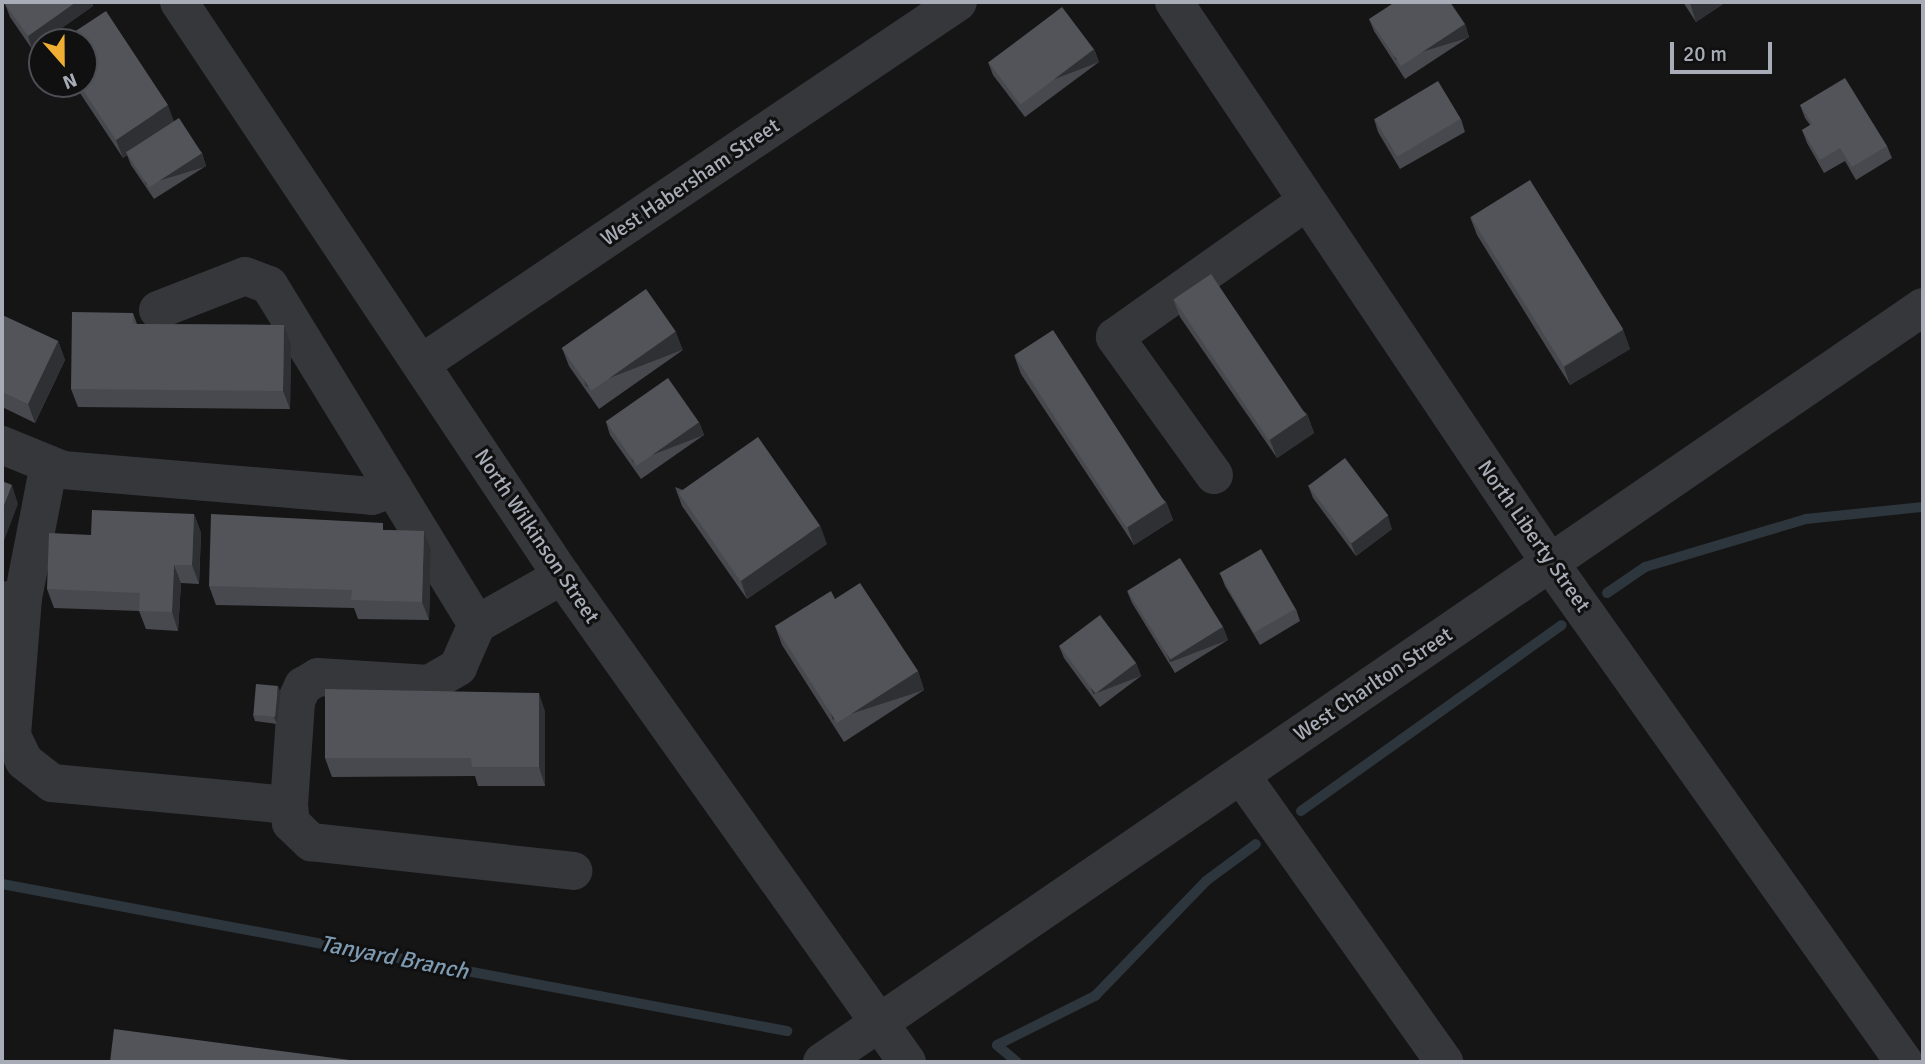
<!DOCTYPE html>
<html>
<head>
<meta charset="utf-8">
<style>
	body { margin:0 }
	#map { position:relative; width:1925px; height:1064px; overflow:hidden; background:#151516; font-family:Signika,sans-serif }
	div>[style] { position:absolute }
	.stream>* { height:10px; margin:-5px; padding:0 5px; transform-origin:5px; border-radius:5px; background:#2d363c }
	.minor>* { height:38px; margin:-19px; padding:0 19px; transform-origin:19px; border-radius:19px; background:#36373b }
	.wall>* { inset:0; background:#48494e }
	.shaded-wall>* { inset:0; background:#2f3033; transform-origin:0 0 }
	.building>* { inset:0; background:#525459; transform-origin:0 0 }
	span { translate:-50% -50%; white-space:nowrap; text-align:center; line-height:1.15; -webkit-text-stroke:6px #101011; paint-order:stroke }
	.street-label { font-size:21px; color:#a7acb6 }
	.water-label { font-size:23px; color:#7e9ab1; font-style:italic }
	.frame { position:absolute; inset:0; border:4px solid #a7acb6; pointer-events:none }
	.north { position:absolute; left:28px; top:28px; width:70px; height:70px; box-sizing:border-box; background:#101011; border:2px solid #4c4e53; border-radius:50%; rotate:159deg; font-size:19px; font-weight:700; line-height:28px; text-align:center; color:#a7acb6 }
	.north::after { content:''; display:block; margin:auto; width:24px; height:32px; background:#f0af33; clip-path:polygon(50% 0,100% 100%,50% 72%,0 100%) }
	.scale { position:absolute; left:1670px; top:42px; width:102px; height:32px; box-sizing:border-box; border:4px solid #a7acb6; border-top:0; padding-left:9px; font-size:21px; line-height:24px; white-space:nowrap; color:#a7acb6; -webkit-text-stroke:5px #101011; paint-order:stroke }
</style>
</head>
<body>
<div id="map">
	<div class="stream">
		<div style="left:1607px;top:593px;width:46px;rotate:-34.4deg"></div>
		<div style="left:1645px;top:567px;width:168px;rotate:-16.6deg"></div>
		<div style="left:1806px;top:519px;width:118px;rotate:-5.9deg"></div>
		<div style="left:1301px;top:811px;width:320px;rotate:-35.5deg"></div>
		<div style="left:2px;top:884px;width:799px;rotate:10.61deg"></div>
		<div style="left:1017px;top:1062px;width:26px;rotate:-140deg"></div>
		<div style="left:997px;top:1045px;width:110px;rotate:-26.6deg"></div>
		<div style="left:1095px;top:996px;width:160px;rotate:-46deg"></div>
		<div style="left:1206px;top:881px;width:62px;rotate:-36.5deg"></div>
	</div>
	<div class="minor">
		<div style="left:179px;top:2px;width:690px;rotate:56.29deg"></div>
		<div style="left:562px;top:576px;width:596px;rotate:54.63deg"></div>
		<div style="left:1174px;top:2px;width:675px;rotate:56.17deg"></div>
		<div style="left:1550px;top:563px;width:612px;rotate:54.65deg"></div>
		<div style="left:158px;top:310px;width:93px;rotate:-21.3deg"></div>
		<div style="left:245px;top:276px;width:26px;rotate:21deg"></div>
		<div style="left:269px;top:285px;width:398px;rotate:58.5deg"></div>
		<div style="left:477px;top:624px;width:98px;rotate:-29.5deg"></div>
		<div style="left:422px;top:363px;width:646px;rotate:-33.96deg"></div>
		<div style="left:2px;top:445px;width:66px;rotate:22.3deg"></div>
		<div style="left:63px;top:470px;width:310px;rotate:4.8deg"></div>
		<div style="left:372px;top:496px;width:23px;rotate:-20deg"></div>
		<div style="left:1214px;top:475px;width:170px;rotate:-125.7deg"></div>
		<div style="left:1115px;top:337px;width:235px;rotate:-35.3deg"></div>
		<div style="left:23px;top:598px;width:138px;rotate:94.6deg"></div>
		<div style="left:12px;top:736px;width:28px;rotate:64deg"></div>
		<div style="left:24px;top:761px;width:36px;rotate:38deg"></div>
		<div style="left:52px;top:783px;width:238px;rotate:5.3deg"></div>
		<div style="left:289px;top:805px;width:104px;rotate:-86.1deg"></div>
		<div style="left:296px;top:701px;width:17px;rotate:-65deg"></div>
		<div style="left:303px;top:686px;width:17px;rotate:-31deg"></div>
		<div style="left:318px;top:677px;width:111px;rotate:3.6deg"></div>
		<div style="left:429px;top:684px;width:34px;rotate:-30deg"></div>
		<div style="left:458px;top:667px;width:47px;rotate:-66.2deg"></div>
		<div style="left:2px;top:601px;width:21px;rotate:-8deg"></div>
		<div style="left:23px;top:598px;width:136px;rotate:-79deg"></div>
		<div style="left:1241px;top:775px;width:352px;rotate:54.7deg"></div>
		<div style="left:289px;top:805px;width:18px;rotate:84deg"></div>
		<div style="left:291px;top:823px;width:28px;rotate:44deg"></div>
		<div style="left:311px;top:842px;width:264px;rotate:6.3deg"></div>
		<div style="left:822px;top:1062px;width:1335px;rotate:-34.44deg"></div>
	</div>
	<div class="wall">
		<div style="clip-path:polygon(9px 2px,92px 2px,93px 6px,32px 49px,10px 17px,5px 4px)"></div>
		<div style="clip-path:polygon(1683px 2px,1726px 2px,1696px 22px)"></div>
		<div style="clip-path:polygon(1369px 19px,1465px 24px,1469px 37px,1405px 79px,1374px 31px)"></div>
		<div style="clip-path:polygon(1094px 49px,1099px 62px,1025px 117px,993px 75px,988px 62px)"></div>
		<div style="clip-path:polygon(74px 84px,84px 84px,174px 121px,202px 153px,206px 166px,154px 199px,131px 165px,127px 155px,123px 158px)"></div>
		<div style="clip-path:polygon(1800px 105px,1887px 146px,1892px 158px,1856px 180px,1845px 161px,1824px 173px,1807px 143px,1802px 130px,1810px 125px,1805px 118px)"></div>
		<div style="clip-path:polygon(1374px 119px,1461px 119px,1465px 132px,1400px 169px,1378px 132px)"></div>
		<div style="clip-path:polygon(1470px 217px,1623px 330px,1630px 349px,1570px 385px,1477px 235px)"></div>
		<div style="clip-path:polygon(1173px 299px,1307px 414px,1314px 433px,1277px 458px,1180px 317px)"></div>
		<div style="clip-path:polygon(133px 313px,137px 324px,284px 325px,291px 343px,290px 409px,78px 407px,71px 389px)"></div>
		<div style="clip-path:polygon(2px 315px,58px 341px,65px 360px,35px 423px,2px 407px)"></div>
		<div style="clip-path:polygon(562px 348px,683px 350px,599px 409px,569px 366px)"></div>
		<div style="clip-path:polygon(1014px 355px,1166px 502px,1173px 520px,1134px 545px,1021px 374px)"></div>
		<div style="clip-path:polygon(606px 422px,699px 422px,704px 435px,641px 479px,610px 435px)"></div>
		<div style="clip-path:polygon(1308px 485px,1392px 529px,1356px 556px,1313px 498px)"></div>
		<div style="clip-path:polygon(675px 487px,827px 544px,747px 599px,682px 506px)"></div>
		<div style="clip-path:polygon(194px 514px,201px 533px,199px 584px,181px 583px,178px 631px,146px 629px,139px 611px,54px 608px,47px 589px,91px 535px)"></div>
		<div style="clip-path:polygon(386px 530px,424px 531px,431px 549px,429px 620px,358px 619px,354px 608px,216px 605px,209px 586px)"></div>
		<div style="clip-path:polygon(1220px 573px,1296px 609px,1300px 621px,1260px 645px,1225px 586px)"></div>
		<div style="clip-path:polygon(1127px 591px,1223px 627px,1228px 640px,1175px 673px,1132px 603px)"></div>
		<div style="clip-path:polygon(835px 599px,918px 671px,924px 690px,844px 742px,782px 645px,775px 626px)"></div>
		<div style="clip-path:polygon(1059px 646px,1136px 663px,1141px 676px,1100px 707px,1064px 658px)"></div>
		<div style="clip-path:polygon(281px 693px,277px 724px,255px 721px,253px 715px)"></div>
		<div style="clip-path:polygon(545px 711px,545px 786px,478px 786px,475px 776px,332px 777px,325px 758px)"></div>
	</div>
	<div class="shaded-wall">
		<div style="clip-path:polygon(76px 2px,92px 2px,93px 6px,32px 49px,28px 36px)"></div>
		<div style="clip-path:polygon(1692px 2px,1726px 2px,1696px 22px,1690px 3px)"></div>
		<div style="left:1465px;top:24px;width:14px;height:77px;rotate:73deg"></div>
		<div style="left:1094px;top:49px;width:14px;height:91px;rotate:69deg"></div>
		<div style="clip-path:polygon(168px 105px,175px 124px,126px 152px,127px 155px,123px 158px,116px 140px)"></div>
		<div style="left:202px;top:153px;width:14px;height:63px;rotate:73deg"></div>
		<div style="clip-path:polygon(284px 325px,291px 343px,290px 409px,283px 391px)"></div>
		<div style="clip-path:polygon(1623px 330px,1630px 349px,1570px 385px,1564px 367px)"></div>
		<div style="left:676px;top:332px;width:19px;height:103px;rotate:69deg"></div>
		<div style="clip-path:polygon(58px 341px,65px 360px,35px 423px,28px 404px)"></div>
		<div style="clip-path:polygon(1307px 414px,1314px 433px,1277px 458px,1270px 440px)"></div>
		<div style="left:699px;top:422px;width:14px;height:76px;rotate:69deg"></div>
		<div style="clip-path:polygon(12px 485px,18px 504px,2px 546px,2px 511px)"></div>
		<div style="clip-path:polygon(1166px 502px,1173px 520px,1134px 545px,1127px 526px)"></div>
		<div style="clip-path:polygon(194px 514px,201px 533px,199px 584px,192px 565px)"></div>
		<div style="clip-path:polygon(1388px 516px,1392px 529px,1356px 556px,1351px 543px)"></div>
		<div style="clip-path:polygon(820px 525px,827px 544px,747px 599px,741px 581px)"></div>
		<div style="clip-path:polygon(424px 531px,431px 549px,429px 620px,422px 602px)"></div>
		<div style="clip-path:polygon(174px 565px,181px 583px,178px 631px,172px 612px)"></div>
		<div style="left:1223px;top:627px;width:14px;height:62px;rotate:69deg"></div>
		<div style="left:1136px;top:663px;width:14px;height:51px;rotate:69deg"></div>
		<div style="left:918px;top:671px;width:20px;height:96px;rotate:72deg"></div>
		<div style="clip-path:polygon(278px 686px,281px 693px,277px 724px,274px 717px)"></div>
		<div style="clip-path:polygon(539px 693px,545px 711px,545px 786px,539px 767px)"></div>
	</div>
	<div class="building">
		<div style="clip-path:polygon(9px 2px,76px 2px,28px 36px,5px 4px)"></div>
		<div style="clip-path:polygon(1395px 2px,1450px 2px,1465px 24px,1401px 66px,1369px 19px)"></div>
		<div style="left:1062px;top:7px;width:53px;height:92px;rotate:53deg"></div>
		<div style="clip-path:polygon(106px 11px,168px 105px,116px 140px,79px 84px,84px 84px,84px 42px,59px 42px)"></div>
		<div style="clip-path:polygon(1845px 78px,1887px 146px,1852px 167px,1840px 148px,1820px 160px,1802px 130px,1812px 124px,1800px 105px)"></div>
		<div style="left:1438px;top:81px;width:44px;height:74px;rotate:59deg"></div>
		<div style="left:179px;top:118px;width:42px;height:63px;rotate:57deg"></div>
		<div style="left:1530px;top:180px;width:176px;height:70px;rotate:58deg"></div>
		<div style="left:1211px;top:274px;width:170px;height:45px;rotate:56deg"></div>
		<div style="left:646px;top:289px;width:52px;height:103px;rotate:55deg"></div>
		<div style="clip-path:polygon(72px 312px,133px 313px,133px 324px,284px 325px,283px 391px,71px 389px)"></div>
		<div style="clip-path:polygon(2px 315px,58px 341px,28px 404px,2px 392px)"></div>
		<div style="left:1053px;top:330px;width:206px;height:46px;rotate:57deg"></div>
		<div style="left:668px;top:378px;width:54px;height:76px;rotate:55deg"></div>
		<div style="left:758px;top:437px;width:108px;height:97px;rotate:55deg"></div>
		<div style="left:1345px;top:458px;width:72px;height:46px;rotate:53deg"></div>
		<div style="clip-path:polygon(2px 481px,12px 485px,2px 511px)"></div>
		<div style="clip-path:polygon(92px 510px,194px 514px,192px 565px,174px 565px,172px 612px,139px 611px,140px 593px,47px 589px,49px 533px,91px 535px)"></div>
		<div style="clip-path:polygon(211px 514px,383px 523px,383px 530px,424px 531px,422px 602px,351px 600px,352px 590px,209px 586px)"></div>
		<div style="left:1261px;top:549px;width:69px;height:48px;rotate:60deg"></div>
		<div style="left:1180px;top:558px;width:81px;height:62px;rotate:58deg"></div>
		<div style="clip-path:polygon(860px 583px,918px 671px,837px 723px,775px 626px,831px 591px,835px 599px)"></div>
		<div style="left:1100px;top:615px;width:60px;height:51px;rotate:53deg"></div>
		<div style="left:256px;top:684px;width:22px;height:31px;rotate:5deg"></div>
		<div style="clip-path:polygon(325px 689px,539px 693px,539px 767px,472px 767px,471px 758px,325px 758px)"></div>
		<div style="clip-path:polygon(114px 1029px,357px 1061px,357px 1062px,110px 1062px)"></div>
	</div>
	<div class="street-label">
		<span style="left:690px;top:182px;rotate:-34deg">West Habersham Street</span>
		<span style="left:537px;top:536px;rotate:56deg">North Wilkinson Street</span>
		<span style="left:1534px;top:536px;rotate:55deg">North Liberty Street</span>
		<span style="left:1373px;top:684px;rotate:-34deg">West Charlton Street</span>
	</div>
	<div class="water-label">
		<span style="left:394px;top:958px;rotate:11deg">Tanyard Branch</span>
	</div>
	<div class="frame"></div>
	<div class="north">N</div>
	<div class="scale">20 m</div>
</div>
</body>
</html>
